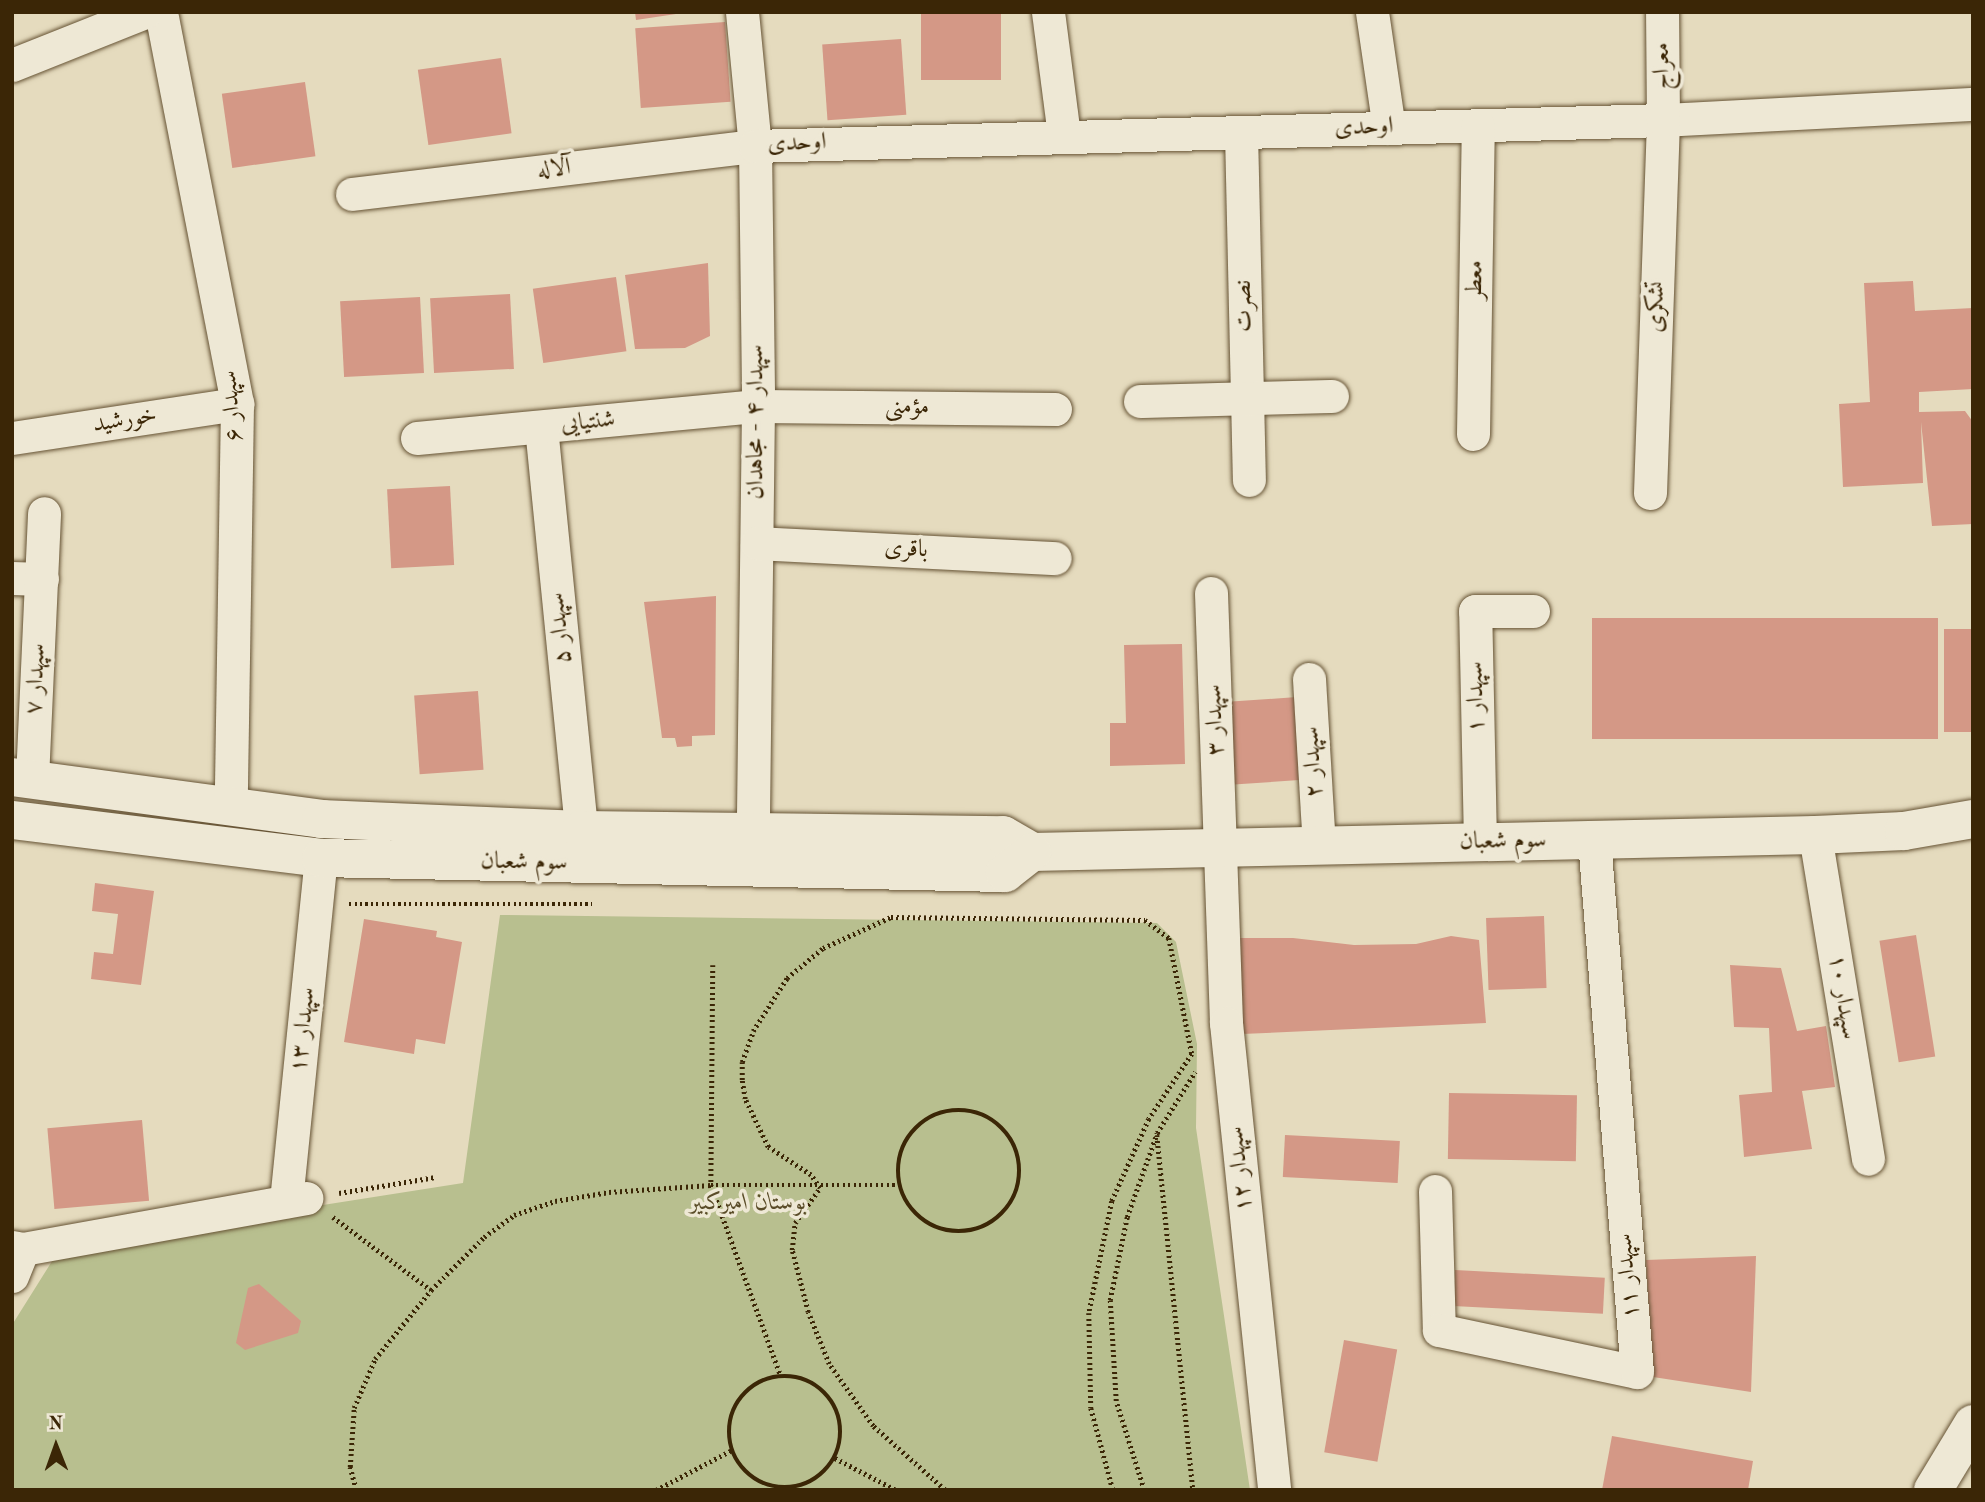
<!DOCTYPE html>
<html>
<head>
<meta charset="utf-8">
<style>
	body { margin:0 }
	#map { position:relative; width:1985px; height:1502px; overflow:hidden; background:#e5dbbe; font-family:"Old Standard TT",Amiri,serif }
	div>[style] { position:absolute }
	.green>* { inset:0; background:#b8bf8f }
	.building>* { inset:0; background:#d49886; transform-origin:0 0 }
	.path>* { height:4.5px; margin-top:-2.25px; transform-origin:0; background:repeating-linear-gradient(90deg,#3b2606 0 2px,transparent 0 5.5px) }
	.path>.ring { margin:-2.25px; padding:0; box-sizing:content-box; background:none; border:4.5px solid #3b2606; border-radius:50% }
	.roads { filter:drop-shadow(0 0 2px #665334) drop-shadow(0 0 2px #665334) }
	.street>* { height:33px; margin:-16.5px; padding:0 16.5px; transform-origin:16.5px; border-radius:16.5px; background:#eee8d5 }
	.secondary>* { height:38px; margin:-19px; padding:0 19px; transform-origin:19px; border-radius:19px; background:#eee8d5 }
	span { translate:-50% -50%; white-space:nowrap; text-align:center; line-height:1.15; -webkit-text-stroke:7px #eee8d5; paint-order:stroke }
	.street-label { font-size:24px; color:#3b2606 }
	.park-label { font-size:24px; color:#5a4c28; font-style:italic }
	.frame { position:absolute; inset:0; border:14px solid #3b2606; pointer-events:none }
	.north { position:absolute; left:21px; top:1411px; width:70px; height:70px; -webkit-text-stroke:5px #eee8d5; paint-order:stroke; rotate:359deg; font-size:19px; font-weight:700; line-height:28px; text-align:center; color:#3b2606 }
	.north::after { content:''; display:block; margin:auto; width:24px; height:32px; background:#3b2606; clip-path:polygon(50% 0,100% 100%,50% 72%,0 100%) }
</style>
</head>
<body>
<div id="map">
	<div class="green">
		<div style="clip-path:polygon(500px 915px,1157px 923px,1176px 942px,1197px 1044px,1196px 1128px,1250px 1490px,12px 1490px,12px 1325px,54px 1258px,272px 1213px,463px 1183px)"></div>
	</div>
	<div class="building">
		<div style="clip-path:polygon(635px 12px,676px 12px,676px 14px,636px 20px)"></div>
		<div style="left:921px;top:12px;width:80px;height:68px"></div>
		<div style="left:725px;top:22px;width:80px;height:90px;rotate:86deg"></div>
		<div style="left:901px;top:39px;width:76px;height:79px;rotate:86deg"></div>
		<div style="left:501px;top:58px;width:76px;height:84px;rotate:82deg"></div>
		<div style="left:305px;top:82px;width:75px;height:84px;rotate:82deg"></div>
		<div style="clip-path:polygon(708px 263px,710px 336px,685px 348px,635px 349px,625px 275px)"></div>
		<div style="left:616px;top:277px;width:75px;height:84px;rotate:82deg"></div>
		<div style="clip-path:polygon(1913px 281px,1915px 311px,1973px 308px,1973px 389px,1919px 392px,1919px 412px,1965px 411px,1973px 422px,1973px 524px,1932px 526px,1921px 422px,1923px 483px,1843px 487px,1839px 404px,1870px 402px,1864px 283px)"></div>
		<div style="left:510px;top:294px;width:75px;height:80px;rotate:87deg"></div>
		<div style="left:420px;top:297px;width:76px;height:80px;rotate:87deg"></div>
		<div style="left:450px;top:486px;width:79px;height:63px;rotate:87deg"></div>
		<div style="clip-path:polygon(716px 596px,715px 735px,692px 736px,692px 746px,677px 747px,675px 738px,662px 738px,644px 602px)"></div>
		<div style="left:1938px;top:618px;width:121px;height:346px;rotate:90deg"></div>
		<div style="left:1944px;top:629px;width:29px;height:103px"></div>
		<div style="clip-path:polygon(1182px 644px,1185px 764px,1110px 766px,1110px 723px,1126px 723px,1124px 645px)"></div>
		<div style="left:478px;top:691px;width:79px;height:64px;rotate:86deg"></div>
		<div style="left:1297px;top:697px;width:83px;height:69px;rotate:86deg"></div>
		<div style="clip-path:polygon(95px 883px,154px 891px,141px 985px,91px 979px,94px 952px,113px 954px,118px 914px,92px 911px)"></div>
		<div style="left:1544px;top:916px;width:72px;height:58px;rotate:88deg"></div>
		<div style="clip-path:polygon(364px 919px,437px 931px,436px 937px,462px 942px,445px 1044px,416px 1039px,414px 1054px,344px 1042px)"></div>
		<div style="left:1916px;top:935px;width:123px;height:37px;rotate:81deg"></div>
		<div style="clip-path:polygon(1451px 936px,1479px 940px,1486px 1023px,1242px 1034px,1229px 938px,1293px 938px,1354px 945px,1416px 944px)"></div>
		<div style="clip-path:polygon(1730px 965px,1781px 968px,1797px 1031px,1826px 1026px,1835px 1087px,1802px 1091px,1812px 1149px,1744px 1157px,1739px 1095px,1772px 1092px,1769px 1028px,1734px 1027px)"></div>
		<div style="left:1449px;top:1093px;width:128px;height:66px;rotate:1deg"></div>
		<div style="left:142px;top:1120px;width:81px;height:95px;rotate:85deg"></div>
		<div style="left:1285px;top:1135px;width:115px;height:42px;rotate:3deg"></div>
		<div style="clip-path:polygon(1756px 1256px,1751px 1392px,1653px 1377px,1646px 1260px)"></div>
		<div style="left:1455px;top:1270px;width:150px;height:36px;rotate:3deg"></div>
		<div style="clip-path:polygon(259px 1284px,301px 1321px,298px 1333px,245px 1350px,236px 1343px,248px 1288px)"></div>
		<div style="left:1344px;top:1340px;width:54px;height:114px;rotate:10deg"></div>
		<div style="clip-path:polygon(1612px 1436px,1753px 1461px,1748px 1490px,1602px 1490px)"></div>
	</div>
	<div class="path">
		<div style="left:349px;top:904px;width:243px"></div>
		<div style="left:713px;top:965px;width:220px;rotate:90.5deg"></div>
		<div style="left:711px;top:1185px;width:203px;rotate:69.9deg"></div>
		<div class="ring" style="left:898px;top:1110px;width:117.5px;height:117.5px"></div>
		<div style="left:1157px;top:1135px;width:357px;rotate:84.2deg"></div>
		<div style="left:339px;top:1193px;width:98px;rotate:-9.4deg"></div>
		<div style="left:333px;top:1217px;width:122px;rotate:36.7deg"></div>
		<div class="ring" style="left:729px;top:1376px;width:107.5px;height:107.5px"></div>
		<div style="left:835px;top:1458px;width:69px;rotate:27.7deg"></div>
		<div style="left:356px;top:1490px;width:24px;rotate:-105deg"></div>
		<div style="left:350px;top:1467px;width:59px;rotate:-86.1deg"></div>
		<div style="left:354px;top:1408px;width:53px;rotate:-66.8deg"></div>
		<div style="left:375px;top:1359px;width:89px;rotate:-50.9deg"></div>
		<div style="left:431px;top:1290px;width:75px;rotate:-45deg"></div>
		<div style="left:484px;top:1237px;width:37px;rotate:-36deg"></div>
		<div style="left:514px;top:1215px;width:43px;rotate:-18.9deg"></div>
		<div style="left:555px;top:1201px;width:55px;rotate:-9.5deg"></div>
		<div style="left:609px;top:1192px;width:102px;rotate:-3.9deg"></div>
		<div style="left:711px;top:1185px;width:189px"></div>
		<div style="left:656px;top:1490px;width:86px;rotate:-27.8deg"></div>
		<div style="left:945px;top:1490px;width:96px;rotate:-138.4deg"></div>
		<div style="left:873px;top:1426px;width:76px;rotate:-125.4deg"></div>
		<div style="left:829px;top:1364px;width:56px;rotate:-112deg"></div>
		<div style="left:808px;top:1312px;width:64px;rotate:-104.5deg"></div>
		<div style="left:792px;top:1250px;width:27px;rotate:-84deg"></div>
		<div style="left:795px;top:1223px;width:43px;rotate:-54.5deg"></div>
		<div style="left:820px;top:1188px;width:16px;rotate:-125deg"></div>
		<div style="left:811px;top:1175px;width:51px;rotate:-146.9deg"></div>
		<div style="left:768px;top:1147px;width:53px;rotate:-115.6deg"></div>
		<div style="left:745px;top:1099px;width:19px;rotate:-99deg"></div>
		<div style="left:742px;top:1080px;width:18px;rotate:-90deg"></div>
		<div style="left:742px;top:1062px;width:33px;rotate:-70deg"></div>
		<div style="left:753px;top:1031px;width:63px;rotate:-57.3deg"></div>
		<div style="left:787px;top:978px;width:47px;rotate:-39.8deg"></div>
		<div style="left:823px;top:948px;width:75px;rotate:-24.5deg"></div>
		<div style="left:891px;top:917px;width:254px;rotate:0.7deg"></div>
		<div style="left:1145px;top:920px;width:30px;rotate:37deg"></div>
		<div style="left:1169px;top:938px;width:118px;rotate:78.8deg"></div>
		<div style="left:1192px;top:1054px;width:78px;rotate:123.5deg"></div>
		<div style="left:1149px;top:1119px;width:90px;rotate:114.3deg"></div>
		<div style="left:1112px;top:1201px;width:114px;rotate:101.6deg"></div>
		<div style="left:1089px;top:1313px;width:95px;rotate:88.8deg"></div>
		<div style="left:1091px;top:1408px;width:85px;rotate:75deg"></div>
		<div style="left:1144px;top:1490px;width:93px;rotate:-107.5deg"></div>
		<div style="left:1116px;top:1401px;width:101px;rotate:-93.4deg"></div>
		<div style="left:1110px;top:1300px;width:85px;rotate:-78.4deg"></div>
		<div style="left:1127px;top:1217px;width:89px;rotate:-70.3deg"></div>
		<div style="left:1157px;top:1133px;width:72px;rotate:-58.1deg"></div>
	</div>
	<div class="roads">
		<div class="street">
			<div style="left:161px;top:12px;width:399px;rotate:79deg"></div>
			<div style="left:237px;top:404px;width:402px;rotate:90.9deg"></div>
			<div style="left:742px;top:12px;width:135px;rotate:84.5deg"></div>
			<div style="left:755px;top:146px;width:260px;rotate:89.3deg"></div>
			<div style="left:758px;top:406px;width:427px;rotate:90.7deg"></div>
			<div style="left:1048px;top:12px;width:125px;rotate:82.6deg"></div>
			<div style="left:1372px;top:12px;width:117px;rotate:81.7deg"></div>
			<div style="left:12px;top:65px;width:143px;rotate:-21.7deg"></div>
			<div style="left:1241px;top:132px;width:348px;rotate:88.7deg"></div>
			<div style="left:352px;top:194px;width:406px;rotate:-6.8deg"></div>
			<div style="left:755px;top:146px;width:908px;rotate:-1.64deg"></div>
			<div style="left:1663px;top:120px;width:310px;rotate:-3deg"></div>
			<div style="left:1140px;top:401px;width:192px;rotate:-1.5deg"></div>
			<div style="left:541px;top:427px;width:405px;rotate:84.3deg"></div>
			<div style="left:1473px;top:434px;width:309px;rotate:-89.1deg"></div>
			<div style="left:12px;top:438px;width:228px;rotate:-8.6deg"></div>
			<div style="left:417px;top:438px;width:342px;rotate:-5.4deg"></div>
			<div style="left:758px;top:406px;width:297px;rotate:0.6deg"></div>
			<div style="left:1650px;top:493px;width:373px;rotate:-88deg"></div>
			<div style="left:1663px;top:120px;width:108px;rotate:-90.5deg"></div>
			<div style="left:757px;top:543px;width:298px;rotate:2.9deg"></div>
			<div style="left:12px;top:578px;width:30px;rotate:2deg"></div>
			<div style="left:1211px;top:593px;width:430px;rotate:88deg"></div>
			<div style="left:1226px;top:1023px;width:469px;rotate:84.1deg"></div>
			<div style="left:1309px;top:679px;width:167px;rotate:86.6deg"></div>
			<div style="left:32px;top:779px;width:266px;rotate:-87.4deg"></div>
			<div style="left:1815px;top:835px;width:328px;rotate:80.7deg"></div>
			<div style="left:1480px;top:842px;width:231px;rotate:-91.2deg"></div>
			<div style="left:1475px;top:611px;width:58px"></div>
			<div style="left:1435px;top:1191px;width:139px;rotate:88.4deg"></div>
			<div style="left:1439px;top:1330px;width:202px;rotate:12deg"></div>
			<div style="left:1637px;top:1372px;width:534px;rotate:-94.62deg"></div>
			<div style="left:286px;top:1201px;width:345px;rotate:-84.2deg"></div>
			<div style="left:12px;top:1247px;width:11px;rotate:10deg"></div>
			<div style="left:23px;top:1249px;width:288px;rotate:-10.2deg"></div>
			<div style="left:12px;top:1276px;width:29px;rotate:-68deg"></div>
		</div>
		<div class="secondary">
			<div style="left:12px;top:777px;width:312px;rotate:7.7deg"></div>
			<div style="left:321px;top:819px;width:260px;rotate:2.4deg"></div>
			<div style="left:581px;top:830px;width:422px;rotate:0.7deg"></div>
			<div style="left:1003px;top:835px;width:34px;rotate:30deg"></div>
			<div style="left:1032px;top:852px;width:783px;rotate:-1.24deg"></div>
			<div style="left:1815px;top:835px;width:89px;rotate:-2.6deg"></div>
			<div style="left:1904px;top:831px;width:70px;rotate:-9.9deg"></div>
			<div style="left:12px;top:820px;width:311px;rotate:7deg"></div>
			<div style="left:321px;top:858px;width:684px;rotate:1.26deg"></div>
			<div style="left:1005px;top:873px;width:34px;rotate:-38deg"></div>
			<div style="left:1933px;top:1490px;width:77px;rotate:-58.8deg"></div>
		</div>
	</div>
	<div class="street-label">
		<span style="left:1663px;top:66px;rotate:-91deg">معراج</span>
		<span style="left:1364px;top:128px;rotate:-2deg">اوحدی</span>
		<span style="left:797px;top:144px;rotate:-2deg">اوحدی</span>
		<span style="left:554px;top:170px;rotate:-7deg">آلاله</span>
		<span style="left:1476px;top:280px;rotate:-89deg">معطر</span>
		<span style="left:1245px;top:306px;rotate:-91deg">نصرت</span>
		<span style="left:1657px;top:307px;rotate:-88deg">تشکری</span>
		<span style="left:233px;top:406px;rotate:-95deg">سپهدار ۶</span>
		<span style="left:907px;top:408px;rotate:1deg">مؤمنی</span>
		<span style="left:125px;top:421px;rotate:-9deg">خورشید</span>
		<span style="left:757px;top:422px;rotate:-90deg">سپهدار ۴ - مجاهدان</span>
		<span style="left:588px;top:423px;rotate:-6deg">شنتیایی</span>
		<span style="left:906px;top:550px;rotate:3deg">باقری</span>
		<span style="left:561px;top:628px;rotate:-96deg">سپهدار ۵</span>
		<span style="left:37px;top:679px;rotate:-87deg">سپهدار ۷</span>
		<span style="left:1477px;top:697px;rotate:-91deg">سپهدار ۱</span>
		<span style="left:1216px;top:720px;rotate:-92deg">سپهدار ۳</span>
		<span style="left:1314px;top:762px;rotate:-93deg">سپهدار ۲</span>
		<span style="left:1503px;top:842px;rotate:-1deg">سوم شعبان</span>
		<span style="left:524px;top:863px;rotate:1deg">سوم شعبان</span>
		<span style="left:1842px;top:997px;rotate:81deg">سپهدار ۱۰</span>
		<span style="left:304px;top:1030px;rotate:-84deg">سپهدار ۱۳</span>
		<span style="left:1241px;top:1169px;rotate:-96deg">سپهدار ۱۲</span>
		<span style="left:1629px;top:1276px;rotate:-95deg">سپهدار ۱۱</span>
	</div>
	<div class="park-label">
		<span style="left:748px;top:1204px">بوستان امیرکبیر</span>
	</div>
	<div class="frame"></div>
	<div class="north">N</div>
</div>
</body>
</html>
